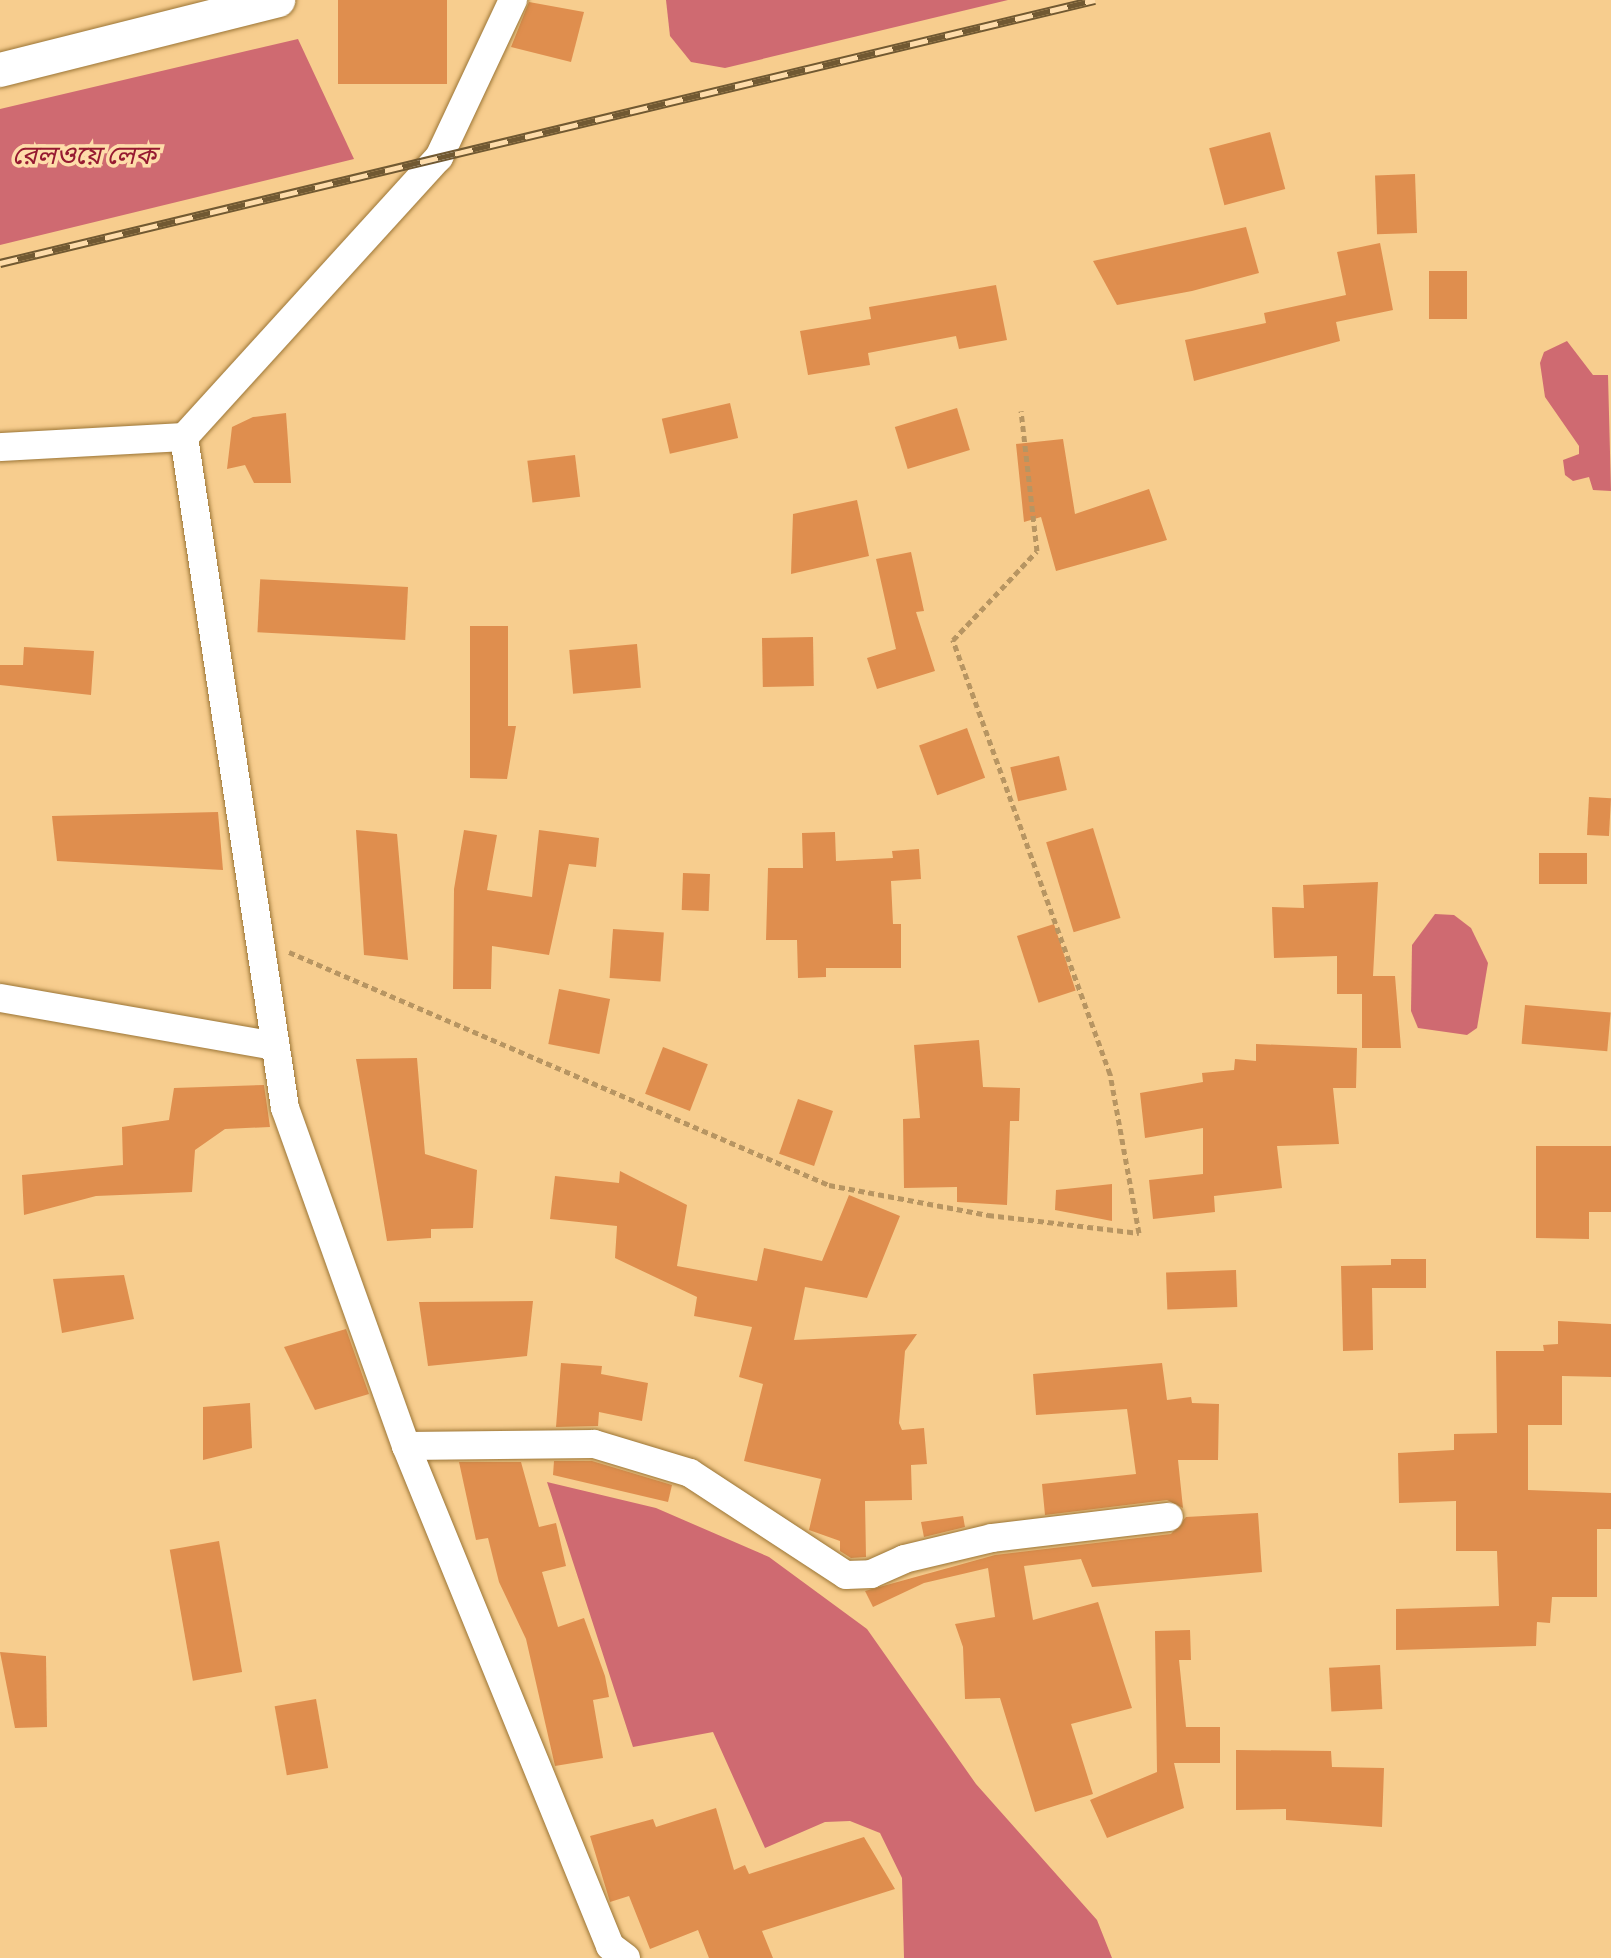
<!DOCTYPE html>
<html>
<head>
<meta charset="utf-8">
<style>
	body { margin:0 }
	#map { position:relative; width:1611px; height:1958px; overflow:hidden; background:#f7cd8e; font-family:Signika,"Noto Sans Bengali",sans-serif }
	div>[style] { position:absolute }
	.water>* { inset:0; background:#cf6a71 }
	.building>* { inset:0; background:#df8e4e; transform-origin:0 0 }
	.path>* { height:5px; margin-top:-2.5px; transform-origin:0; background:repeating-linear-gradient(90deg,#b79562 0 6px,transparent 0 10px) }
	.roads { filter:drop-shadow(0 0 2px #9b7536) drop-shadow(0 0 2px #9b7536) }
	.minor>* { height:28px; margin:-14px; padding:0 14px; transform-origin:14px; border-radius:14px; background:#fff }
	.tertiary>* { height:34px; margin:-17px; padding:0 17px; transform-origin:17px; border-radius:17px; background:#fff }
	.rail>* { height:9px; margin-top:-4.5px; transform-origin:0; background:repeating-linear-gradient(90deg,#fedcaa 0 18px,#715932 0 36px); box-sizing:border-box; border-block:2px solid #715932 }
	span { translate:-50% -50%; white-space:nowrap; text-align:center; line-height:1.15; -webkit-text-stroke:7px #fedcaa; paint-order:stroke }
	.water-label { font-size:26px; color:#961a31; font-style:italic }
</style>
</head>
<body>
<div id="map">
	<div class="water">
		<div style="clip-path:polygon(666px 0,1008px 0,725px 68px,691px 62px,670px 36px)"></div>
		<div style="clip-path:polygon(298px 39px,354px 159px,0 245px,0 109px)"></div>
		<div style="clip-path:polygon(1567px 341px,1593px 375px,1608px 375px,1611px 491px,1593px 490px,1589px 477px,1573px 481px,1565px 475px,1563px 460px,1579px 454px,1579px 446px,1545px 397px,1540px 363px,1544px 352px)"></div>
		<div style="clip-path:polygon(1435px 914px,1454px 915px,1471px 928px,1488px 963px,1477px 1028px,1467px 1035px,1418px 1028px,1411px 1011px,1412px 945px)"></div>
		<div style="clip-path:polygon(547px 1482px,656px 1508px,769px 1557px,867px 1629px,976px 1784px,1097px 1920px,1112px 1958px,904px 1958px,902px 1878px,880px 1833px,850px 1821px,825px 1822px,765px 1848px,713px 1732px,633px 1747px)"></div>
	</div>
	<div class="building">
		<div style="left:338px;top:0;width:109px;height:84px"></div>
		<div style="clip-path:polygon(529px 2px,584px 12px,571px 62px,511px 47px)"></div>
		<div style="left:1270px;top:132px;width:59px;height:63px;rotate:75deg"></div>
		<div style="left:1415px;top:174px;width:59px;height:40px;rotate:88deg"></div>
		<div style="clip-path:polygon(1246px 227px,1259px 273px,1192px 291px,1117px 305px,1093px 261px)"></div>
		<div style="clip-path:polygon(1380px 243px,1393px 310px,1336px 322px,1340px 341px,1194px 381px,1185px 340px,1266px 323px,1264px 313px,1346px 295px,1337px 252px)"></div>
		<div style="left:1429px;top:271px;width:38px;height:48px"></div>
		<div style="clip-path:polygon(996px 285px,1007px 340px,959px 349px,956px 336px,868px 353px,870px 365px,808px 375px,800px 331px,871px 319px,869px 307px)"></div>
		<div style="left:730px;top:403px;width:36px;height:70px;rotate:77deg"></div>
		<div style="left:957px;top:408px;width:44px;height:65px;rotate:73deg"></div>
		<div style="clip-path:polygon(286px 413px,291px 483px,254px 483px,245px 465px,227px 469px,232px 427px,253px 417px)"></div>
		<div style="clip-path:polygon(1063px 439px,1075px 514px,1149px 489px,1167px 540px,1056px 571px,1041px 517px,1024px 522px,1016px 444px)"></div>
		<div style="left:575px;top:455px;width:42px;height:48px;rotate:83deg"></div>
		<div style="clip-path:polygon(857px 500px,869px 556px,791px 574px,793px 514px)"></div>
		<div style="clip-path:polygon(911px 552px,924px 611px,916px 612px,935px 671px,877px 689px,867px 658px,896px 649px,876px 559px)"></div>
		<div style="left:408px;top:587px;width:53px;height:148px;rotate:93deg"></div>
		<div style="clip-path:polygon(470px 626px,508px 626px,508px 726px,516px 726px,507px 779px,470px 778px)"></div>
		<div style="left:813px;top:637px;width:49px;height:51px;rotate:89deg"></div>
		<div style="left:637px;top:644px;width:44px;height:68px;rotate:85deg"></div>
		<div style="clip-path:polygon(24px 647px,94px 651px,91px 695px,0 685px,0 665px,23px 665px)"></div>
		<div style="left:967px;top:728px;width:53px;height:51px;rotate:70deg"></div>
		<div style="left:1059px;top:756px;width:35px;height:50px;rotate:77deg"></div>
		<div style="left:1589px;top:797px;width:22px;height:38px;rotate:3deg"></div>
		<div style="clip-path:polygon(218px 812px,223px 870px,57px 861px,52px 816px)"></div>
		<div style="left:1093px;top:828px;width:94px;height:49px;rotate:73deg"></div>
		<div style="clip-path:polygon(356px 830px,397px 834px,408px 960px,364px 955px)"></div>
		<div style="clip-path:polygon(464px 830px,497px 835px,487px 890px,532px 897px,539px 830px,599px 838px,596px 867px,569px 864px,549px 955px,492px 946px,491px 989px,453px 989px,454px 889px)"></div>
		<div style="clip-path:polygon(835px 832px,836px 861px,893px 858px,892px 851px,919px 849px,921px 879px,891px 881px,893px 924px,901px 924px,901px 968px,826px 968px,826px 977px,798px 978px,797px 940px,766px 940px,768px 868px,803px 868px,802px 833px)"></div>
		<div style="left:1539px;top:853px;width:48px;height:31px"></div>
		<div style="left:683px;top:873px;width:27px;height:37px;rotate:2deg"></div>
		<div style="clip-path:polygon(1378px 882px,1373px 976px,1395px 976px,1401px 1048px,1362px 1048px,1362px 994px,1337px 994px,1337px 956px,1274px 958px,1272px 907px,1304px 908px,1303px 885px)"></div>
		<div style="left:1054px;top:924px;width:70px;height:39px;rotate:72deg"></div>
		<div style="left:613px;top:929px;width:51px;height:49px;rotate:4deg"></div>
		<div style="left:559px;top:989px;width:52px;height:56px;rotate:11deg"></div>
		<div style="left:1525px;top:1005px;width:86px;height:39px;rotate:5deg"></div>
		<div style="clip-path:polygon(979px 1040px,983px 1087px,1020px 1088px,1019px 1121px,1010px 1121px,1007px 1205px,957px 1202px,957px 1187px,904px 1188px,903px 1119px,920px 1118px,914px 1045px)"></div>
		<div style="clip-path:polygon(1256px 1044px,1357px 1048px,1356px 1088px,1333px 1088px,1339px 1144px,1277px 1146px,1282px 1188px,1214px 1196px,1215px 1212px,1153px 1219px,1149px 1180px,1203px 1174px,1203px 1128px,1145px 1138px,1140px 1093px,1203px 1082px,1202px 1073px,1234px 1070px,1235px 1059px,1256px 1061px)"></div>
		<div style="left:663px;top:1047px;width:48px;height:50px;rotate:21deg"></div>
		<div style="clip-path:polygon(417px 1058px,425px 1154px,477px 1170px,473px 1228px,431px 1229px,431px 1238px,387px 1241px,356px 1059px)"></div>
		<div style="clip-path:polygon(264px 1085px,270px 1127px,225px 1129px,195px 1150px,192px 1192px,96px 1196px,24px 1215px,22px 1175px,123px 1165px,122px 1127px,169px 1120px,174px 1088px)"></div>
		<div style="left:798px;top:1099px;width:37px;height:58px;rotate:19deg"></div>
		<div style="clip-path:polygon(1536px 1146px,1611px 1146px,1611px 1212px,1589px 1212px,1589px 1239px,1536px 1238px)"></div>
		<div style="clip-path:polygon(620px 1171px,687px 1205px,677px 1266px,757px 1281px,764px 1248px,822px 1261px,849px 1195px,900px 1216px,867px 1298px,805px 1287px,794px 1340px,917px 1334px,905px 1351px,899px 1423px,902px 1430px,924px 1428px,927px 1464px,911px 1465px,912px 1500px,865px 1501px,866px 1557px,851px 1558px,840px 1551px,840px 1541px,809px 1530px,821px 1479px,744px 1461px,763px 1384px,739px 1377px,752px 1327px,694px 1316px,697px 1297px,615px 1258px,617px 1226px,550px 1219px,555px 1176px,619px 1183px)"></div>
		<div style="clip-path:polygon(1112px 1184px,1112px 1221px,1055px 1210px,1056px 1190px)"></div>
		<div style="clip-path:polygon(1391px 1259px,1426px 1259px,1426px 1288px,1372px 1288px,1373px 1350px,1343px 1351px,1341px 1266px,1391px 1265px)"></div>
		<div style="left:1236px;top:1270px;width:37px;height:70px;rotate:88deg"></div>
		<div style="clip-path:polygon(124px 1275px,134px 1319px,62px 1333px,53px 1279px)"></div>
		<div style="clip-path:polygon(533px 1301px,527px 1356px,428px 1366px,419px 1302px)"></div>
		<div style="clip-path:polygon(1558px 1321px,1611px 1324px,1611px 1377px,1562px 1376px,1562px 1425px,1528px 1425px,1528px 1490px,1611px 1493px,1611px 1529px,1597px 1529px,1597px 1597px,1552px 1597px,1550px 1623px,1537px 1622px,1536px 1646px,1396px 1650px,1396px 1609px,1499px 1606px,1497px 1551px,1456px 1551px,1456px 1501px,1399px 1503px,1398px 1453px,1454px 1450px,1454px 1434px,1497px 1433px,1496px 1351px,1544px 1351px,1543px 1345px,1558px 1344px)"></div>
		<div style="clip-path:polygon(346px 1329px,369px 1394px,315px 1410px,284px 1347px)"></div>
		<div style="clip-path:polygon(561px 1363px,602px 1366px,601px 1374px,648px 1383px,642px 1421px,599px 1412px,598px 1426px,556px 1427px)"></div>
		<div style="clip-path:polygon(1162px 1363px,1167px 1400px,1191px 1397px,1192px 1403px,1219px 1404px,1218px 1460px,1178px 1460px,1183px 1508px,1167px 1500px,1045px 1515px,1042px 1484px,1136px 1474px,1127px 1409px,1036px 1415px,1033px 1374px)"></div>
		<div style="clip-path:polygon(250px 1403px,252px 1448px,203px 1460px,203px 1407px)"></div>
		<div style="clip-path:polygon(554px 1461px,592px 1461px,672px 1485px,668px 1502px,553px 1475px)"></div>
		<div style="clip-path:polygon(459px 1462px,521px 1462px,539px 1527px,556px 1523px,566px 1566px,542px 1572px,558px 1627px,584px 1618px,605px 1676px,609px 1697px,593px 1700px,603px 1758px,555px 1766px,526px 1639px,499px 1582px,488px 1538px,476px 1540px)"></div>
		<div style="clip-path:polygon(1258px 1513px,1262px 1572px,1092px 1587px,1081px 1559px,1024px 1566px,1033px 1620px,1098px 1602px,1132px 1708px,1071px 1724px,1093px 1794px,1035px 1812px,1000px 1698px,965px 1699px,963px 1647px,955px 1624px,995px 1617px,988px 1568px,924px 1583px,873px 1607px,865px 1591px,995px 1555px,1171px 1534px,1186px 1517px)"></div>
		<div style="clip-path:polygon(963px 1516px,965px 1527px,924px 1537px,921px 1522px)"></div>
		<div style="left:219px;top:1541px;width:133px;height:50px;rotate:80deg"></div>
		<div style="clip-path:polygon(1190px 1630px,1191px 1660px,1179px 1660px,1186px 1727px,1220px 1727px,1220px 1763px,1174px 1763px,1184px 1808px,1107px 1838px,1090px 1800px,1157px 1772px,1155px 1631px)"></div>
		<div style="clip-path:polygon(0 1652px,46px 1656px,47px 1727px,15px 1728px)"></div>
		<div style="left:1380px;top:1665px;width:44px;height:51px;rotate:87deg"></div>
		<div style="left:316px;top:1699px;width:70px;height:42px;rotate:80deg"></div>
		<div style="clip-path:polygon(1236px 1750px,1331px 1751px,1332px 1767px,1384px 1768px,1382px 1827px,1286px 1820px,1286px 1809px,1236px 1810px)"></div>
		<div style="clip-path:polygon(716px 1808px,734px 1870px,745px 1865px,749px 1874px,864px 1837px,895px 1889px,762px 1931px,773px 1958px,709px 1958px,698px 1930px,650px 1949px,629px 1896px,610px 1902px,590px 1836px,653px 1819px,656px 1827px)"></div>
	</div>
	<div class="path">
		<div style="left:289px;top:952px;width:588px;rotate:23.34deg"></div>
		<div style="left:829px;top:1185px;width:162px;rotate:10.7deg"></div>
		<div style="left:988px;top:1215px;width:152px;rotate:6.8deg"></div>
		<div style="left:1139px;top:1233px;width:162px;rotate:-100.3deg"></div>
		<div style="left:1110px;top:1074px;width:462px;rotate:-109.9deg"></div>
		<div style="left:953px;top:640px;width:122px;rotate:-46.7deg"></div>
		<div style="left:1037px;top:551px;width:141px;rotate:-96.5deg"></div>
	</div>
	<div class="roads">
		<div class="minor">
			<div style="left:513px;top:0;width:174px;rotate:115.2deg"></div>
			<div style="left:439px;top:157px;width:379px;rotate:132.3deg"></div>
			<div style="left:184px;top:437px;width:679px;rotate:81.44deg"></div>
			<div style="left:285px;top:1108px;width:359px;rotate:70.3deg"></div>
			<div style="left:406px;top:1446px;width:540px;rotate:67.8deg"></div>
			<div style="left:610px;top:1946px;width:20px;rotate:37deg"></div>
			<div style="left:0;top:447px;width:184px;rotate:-3.1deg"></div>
			<div style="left:0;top:998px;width:279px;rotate:9.9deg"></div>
			<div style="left:406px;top:1446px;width:188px;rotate:-0.6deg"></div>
			<div style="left:594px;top:1444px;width:100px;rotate:16.8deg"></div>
			<div style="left:690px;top:1473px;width:186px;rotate:33.2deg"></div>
			<div style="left:846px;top:1575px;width:25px;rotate:-2deg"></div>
			<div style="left:871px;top:1574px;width:36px;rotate:-24deg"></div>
			<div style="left:904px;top:1559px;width:90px;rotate:-13.4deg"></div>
			<div style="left:992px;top:1538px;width:178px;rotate:-6.8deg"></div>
		</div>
		<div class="tertiary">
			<div style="left:0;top:70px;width:287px;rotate:-14.1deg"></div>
		</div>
	</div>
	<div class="rail">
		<div style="left:0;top:263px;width:1126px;rotate:-13.51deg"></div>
	</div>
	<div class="water-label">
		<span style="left:84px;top:157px">রেলওয়ে লেক</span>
	</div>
</div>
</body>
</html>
